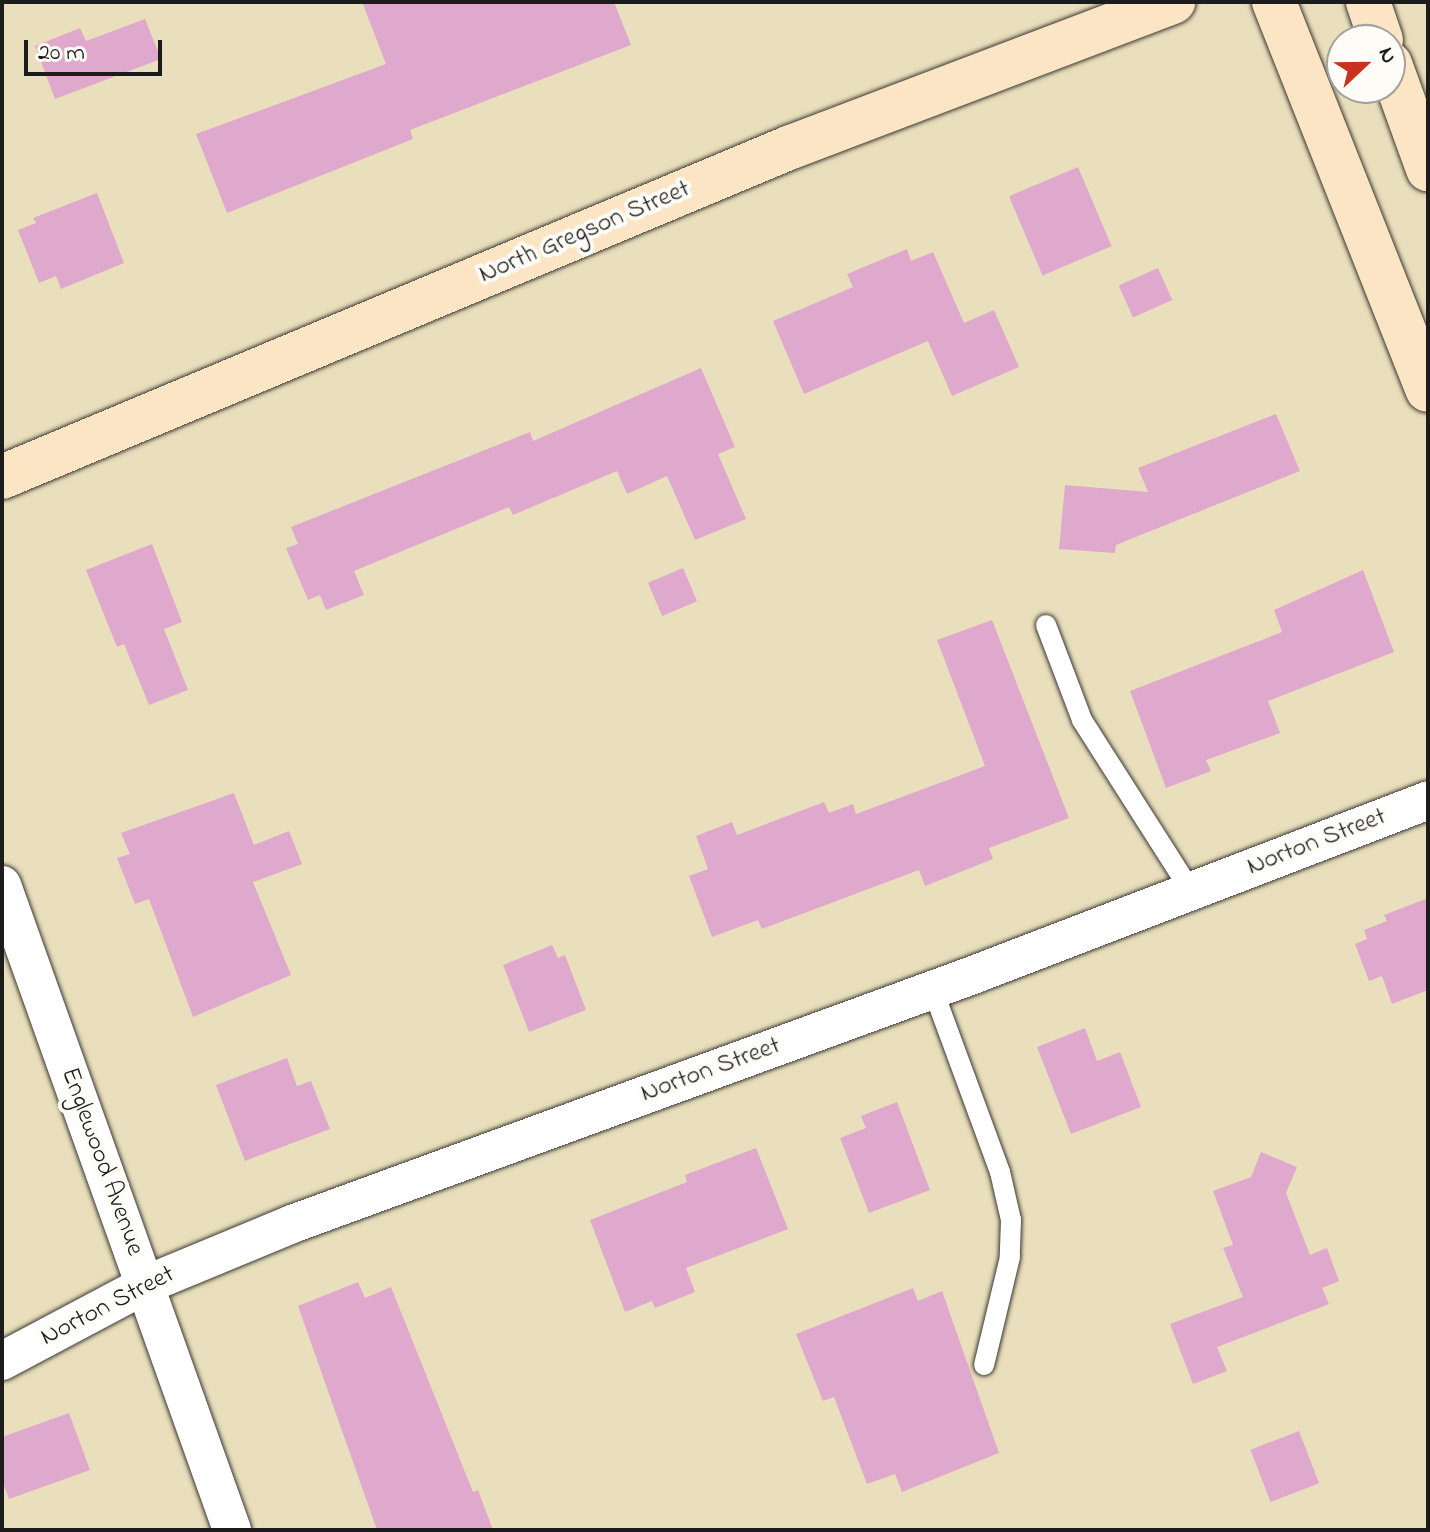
<!DOCTYPE html>
<html>
<head>
<meta charset="utf-8">
<style>
	body { margin:0 }
	#map { position:relative; width:1430px; height:1532px; overflow:hidden; background:#eadfbc; font-family:"Indie Flower",sans-serif }
	div>[style] { position:absolute }
	.building>* { inset:0; background:#dfa9ce; transform-origin:0 0 }
	.roads { filter:drop-shadow(0 0 2px #3b3934) drop-shadow(0 0 2px #3b3934) }
	.service>* { height:20px; margin:-10px; padding:0 10px; transform-origin:10px; border-radius:10px; background:#fff }
	.minor>* { height:38px; margin:-19px; padding:0 19px; transform-origin:19px; border-radius:19px; background:#fff }
	.secondary>* { height:44px; margin:-22px; padding:0 22px; transform-origin:22px; border-radius:22px; background:#fce5c4 }
	span { translate:-50% -50%; white-space:nowrap; text-align:center; line-height:1.15; -webkit-text-stroke:8px #fdfcf7; paint-order:stroke }
	.street-label { font-size:26px; color:#1c1c1c }
	.frame { position:absolute; inset:0; border:4px solid #1c1c1c; pointer-events:none }
	.north { position:absolute; left:1326px; top:24px; width:80px; height:80px; box-sizing:border-box; background:#fdfcf7; border:2px solid #a3a29f; border-radius:50%; rotate:68deg; font-size:22px; font-weight:700; line-height:32px; text-align:center; color:#1c1c1c }
	.north::after { content:''; display:block; margin:auto; width:28px; height:36px; background:#c8321e; clip-path:polygon(50% 0,100% 100%,50% 72%,0 100%) }
	.scale { position:absolute; left:24px; top:40px; width:138px; height:36px; box-sizing:border-box; border:4px solid #1c1c1c; border-top:0; padding-left:10px; font-size:24px; line-height:28px; white-space:nowrap; color:#1c1c1c; -webkit-text-stroke:6px #fdfcf7; paint-order:stroke }
</style>
</head>
<body>
<div id="map">
	<div class="building">
		<div style="clip-path:polygon(362px 2px,614px 2px,631px 45px,410px 130px,413px 139px,227px 213px,196px 134px,386px 64px)"></div>
		<div style="clip-path:polygon(145px 19px,161px 59px,55px 99px,35px 46px,80px 28px,86px 41px)"></div>
		<div style="left:1078px;top:167px;width:86px;height:75px;rotate:67deg"></div>
		<div style="clip-path:polygon(97px 193px,124px 263px,61px 289px,56px 276px,39px 283px,18px 230px,36px 223px,33px 218px)"></div>
		<div style="clip-path:polygon(907px 249px,911px 261px,933px 252px,964px 323px,994px 310px,1019px 367px,952px 396px,928px 341px,804px 394px,773px 321px,853px 287px,847px 274px)"></div>
		<div style="left:1158px;top:268px;width:35px;height:43px;rotate:66deg"></div>
		<div style="clip-path:polygon(701px 368px,735px 447px,718px 454px,746px 519px,695px 540px,667px 476px,627px 494px,617px 471px,513px 515px,509px 507px,354px 571px,364px 595px,326px 610px,320px 595px,308px 600px,286px 548px,298px 544px,291px 527px,530px 432px,533px 441px)"></div>
		<div style="clip-path:polygon(1276px 414px,1300px 471px,1116px 545px,1115px 553px,1059px 549px,1065px 485px,1148px 492px,1138px 468px)"></div>
		<div style="clip-path:polygon(152px 544px,182px 622px,164px 629px,188px 690px,149px 705px,124px 644px,117px 647px,86px 570px)"></div>
		<div style="left:683px;top:568px;width:36px;height:38px;rotate:67deg"></div>
		<div style="clip-path:polygon(1363px 570px,1394px 652px,1268px 701px,1280px 733px,1206px 760px,1211px 771px,1166px 788px,1130px 691px,1282px 632px,1274px 610px)"></div>
		<div style="clip-path:polygon(992px 620px,1069px 818px,989px 848px,993px 859px,925px 886px,919px 870px,762px 929px,758px 920px,712px 937px,689px 876px,708px 869px,696px 836px,732px 822px,737px 835px,824px 802px,829px 813px,853px 804px,856px 814px,985px 766px,937px 640px)"></div>
		<div style="clip-path:polygon(234px 793px,254px 845px,289px 831px,302px 864px,253px 882px,291px 975px,193px 1017px,149px 899px,135px 904px,117px 858px,130px 854px,121px 833px)"></div>
		<div style="clip-path:polygon(1428px 898px,1428px 990px,1392px 1004px,1382px 976px,1369px 981px,1355px 944px,1367px 939px,1364px 930px,1387px 921px,1384px 915px)"></div>
		<div style="clip-path:polygon(552px 945px,558px 958px,565px 955px,586px 1010px,529px 1032px,503px 965px)"></div>
		<div style="clip-path:polygon(1085px 1028px,1097px 1061px,1120px 1052px,1141px 1107px,1071px 1134px,1037px 1047px)"></div>
		<div style="clip-path:polygon(287px 1058px,297px 1086px,311px 1081px,330px 1129px,245px 1161px,216px 1085px)"></div>
		<div style="clip-path:polygon(897px 1102px,930px 1190px,869px 1213px,840px 1138px,866px 1128px,861px 1116px)"></div>
		<div style="clip-path:polygon(756px 1148px,788px 1229px,686px 1268px,695px 1292px,655px 1308px,652px 1301px,625px 1312px,590px 1220px,687px 1182px,685px 1175px)"></div>
		<div style="clip-path:polygon(1261px 1152px,1297px 1167px,1286px 1193px,1310px 1255px,1327px 1248px,1339px 1281px,1322px 1288px,1329px 1304px,1217px 1347px,1227px 1371px,1193px 1384px,1170px 1324px,1243px 1297px,1223px 1248px,1233px 1245px,1213px 1191px,1251px 1177px)"></div>
		<div style="clip-path:polygon(358px 1282px,365px 1298px,391px 1287px,473px 1492px,478px 1490px,493px 1530px,377px 1530px,298px 1306px)"></div>
		<div style="clip-path:polygon(913px 1288px,918px 1301px,942px 1291px,999px 1453px,902px 1492px,895px 1474px,867px 1484px,834px 1397px,823px 1401px,796px 1334px)"></div>
		<div style="clip-path:polygon(69px 1413px,90px 1470px,9px 1499px,2px 1480px,2px 1437px)"></div>
		<div style="left:1299px;top:1431px;width:56px;height:52px;rotate:69deg"></div>
	</div>
	<div class="roads">
		<div class="service">
			<div style="left:1046px;top:625px;width:102px;rotate:69.2deg"></div>
			<div style="left:1082px;top:720px;width:203px;rotate:57.5deg"></div>
			<div style="left:933px;top:990px;width:194px;rotate:69.8deg"></div>
			<div style="left:1000px;top:1172px;width:49px;rotate:77.1deg"></div>
			<div style="left:1011px;top:1220px;width:37px;rotate:92deg"></div>
			<div style="left:1010px;top:1257px;width:111px;rotate:103.5deg"></div>
		</div>
		<div class="minor">
			<div style="left:2px;top:885px;width:685px;rotate:70.37deg"></div>
			<div style="left:2px;top:1361px;width:162px;rotate:-28deg"></div>
			<div style="left:145px;top:1285px;width:159px;rotate:-22.5deg"></div>
			<div style="left:292px;top:1224px;width:725px;rotate:-20.08deg"></div>
			<div style="left:973px;top:975px;width:487px;rotate:-21deg"></div>
		</div>
		<div class="secondary">
			<div style="left:1274px;top:2px;width:417px;rotate:68.4deg"></div>
			<div style="left:1368px;top:2px;width:40px;rotate:71.1deg"></div>
			<div style="left:1390px;top:64px;width:112px;rotate:70.1deg"></div>
			<div style="left:2px;top:477px;width:855px;rotate:-22.7deg"></div>
			<div style="left:791px;top:147px;width:409px;rotate:-20.8deg"></div>
		</div>
	</div>
	<div class="street-label">
		<span style="left:585px;top:233px;rotate:-23deg">North Gregson Street</span>
		<span style="left:1317px;top:843px;rotate:-21deg">Norton Street</span>
		<span style="left:711px;top:1071px;rotate:-20deg">Norton Street</span>
		<span style="left:101px;top:1162px;rotate:70deg">Englewood Avenue</span>
		<span style="left:108px;top:1307px;rotate:-27deg">Norton Street</span>
	</div>
	<div class="frame"></div>
	<div class="north">N</div>
	<div class="scale">20 m</div>
</div>
</body>
</html>
